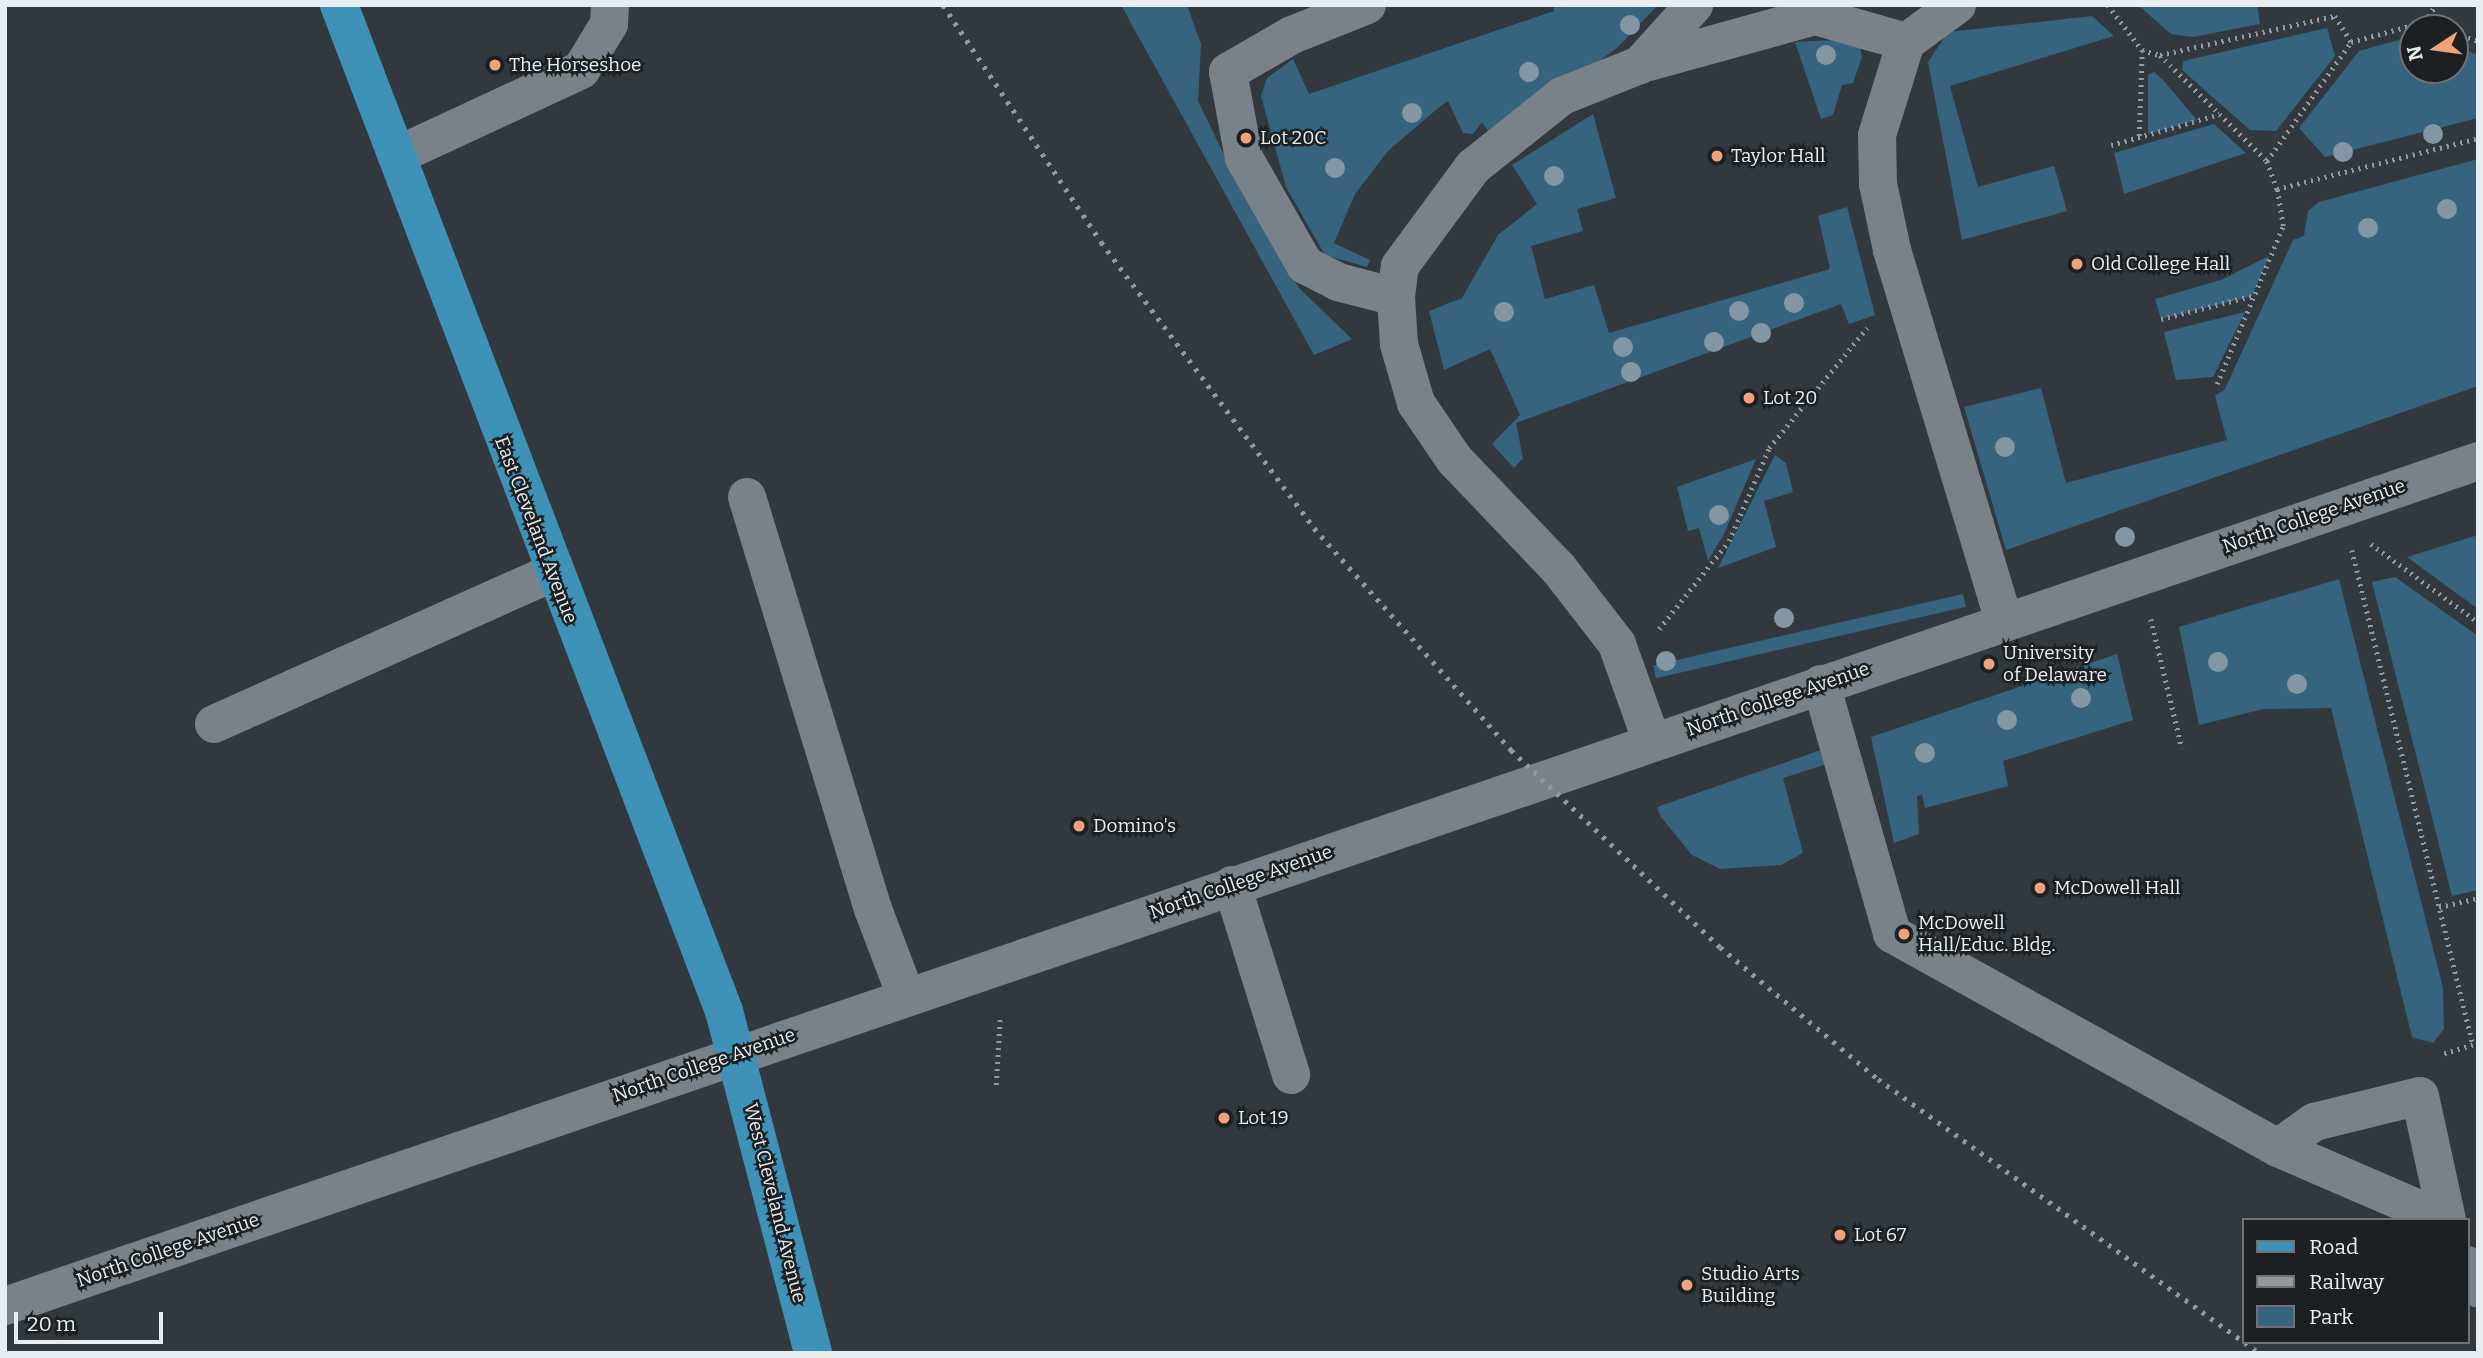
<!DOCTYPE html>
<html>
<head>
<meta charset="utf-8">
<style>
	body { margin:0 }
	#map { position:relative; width:2483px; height:1358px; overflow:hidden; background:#31393f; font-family:Bitter,serif }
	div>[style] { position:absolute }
	.green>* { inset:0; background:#36647e; transform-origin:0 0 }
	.path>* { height:4.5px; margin-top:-2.25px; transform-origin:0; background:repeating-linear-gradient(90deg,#93999e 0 2px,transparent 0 7px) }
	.minor>* { height:38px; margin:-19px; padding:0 19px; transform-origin:19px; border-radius:19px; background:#788288 }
	.major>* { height:38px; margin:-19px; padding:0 19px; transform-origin:19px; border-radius:19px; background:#3e92b7 }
	.rail>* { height:5px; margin-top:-2.5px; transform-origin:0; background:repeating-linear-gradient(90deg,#92989d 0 3.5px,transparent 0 10.5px) }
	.trees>* { width:20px; height:20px; margin:-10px; border-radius:50%; background:#8396a3 }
	.dots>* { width:19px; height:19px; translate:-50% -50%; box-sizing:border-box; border:4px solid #1c2022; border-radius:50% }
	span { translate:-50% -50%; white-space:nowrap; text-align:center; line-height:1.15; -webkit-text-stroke:5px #1c2022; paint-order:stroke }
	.poi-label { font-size:19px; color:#e8edf1 }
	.left { translate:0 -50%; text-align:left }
	.street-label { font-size:19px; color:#e8edf1 }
	.frame { position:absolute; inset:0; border:7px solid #e8edf1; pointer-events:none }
	.legend { position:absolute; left:2242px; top:1218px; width:228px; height:126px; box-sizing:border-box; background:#1c2022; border:2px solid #6e7275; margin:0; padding:9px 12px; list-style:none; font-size:21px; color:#e8edf1 }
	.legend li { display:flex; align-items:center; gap:14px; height:35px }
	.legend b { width:35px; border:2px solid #6e7275 }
	.north { position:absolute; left:2399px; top:14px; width:70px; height:70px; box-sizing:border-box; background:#1c2022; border:2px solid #6e7275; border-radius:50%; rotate:257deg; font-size:19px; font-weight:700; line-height:28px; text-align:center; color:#e8edf1 }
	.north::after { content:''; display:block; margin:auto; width:24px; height:32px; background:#f0a278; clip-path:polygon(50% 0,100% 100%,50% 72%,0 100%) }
	.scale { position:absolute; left:14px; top:1312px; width:149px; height:32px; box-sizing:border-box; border:4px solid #e8edf1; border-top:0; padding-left:9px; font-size:21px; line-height:24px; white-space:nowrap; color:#e8edf1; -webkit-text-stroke:5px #1c2022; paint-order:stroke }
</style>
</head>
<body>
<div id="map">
	<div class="green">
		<div style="clip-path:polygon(1121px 5px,1187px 5px,1201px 44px,1198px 101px,1244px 196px,1299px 288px,1352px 339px,1314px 355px)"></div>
		<div style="clip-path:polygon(1553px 5px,1658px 5px,1617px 48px,1493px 138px,1482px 122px,1473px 134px,1463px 133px,1448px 101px,1437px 109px,1388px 151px,1355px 194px,1334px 243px,1370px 260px,1367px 267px,1325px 255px,1286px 187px,1261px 96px,1267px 78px,1293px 59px,1309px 94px,1554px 11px)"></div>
		<div style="clip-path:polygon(2138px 5px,2257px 5px,2260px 24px,2193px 37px,2171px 34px)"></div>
		<div style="clip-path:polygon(2092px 16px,2114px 36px,1950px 86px,1978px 187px,2054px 166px,2067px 211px,1962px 240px,1928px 62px,1948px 32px)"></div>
		<div style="clip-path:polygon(2327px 28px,2335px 56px,2276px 131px,2250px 130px,2182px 70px,2183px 61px)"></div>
		<div style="clip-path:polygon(2413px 36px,2413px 70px,2455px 70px,2455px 46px,2478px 55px,2478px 118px,2325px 157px,2299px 128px,2359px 51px)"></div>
		<div style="clip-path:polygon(1835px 40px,1860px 48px,1862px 57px,1853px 83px,1842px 85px,1833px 115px,1821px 119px,1795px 42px)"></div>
		<div style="clip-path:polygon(2154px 72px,2163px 80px,2197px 120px,2148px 134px,2148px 75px)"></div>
		<div style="clip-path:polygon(1593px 114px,1616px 198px,1577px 209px,1583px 231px,1531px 246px,1545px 299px,1594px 285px,1609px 333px,1830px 269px,1818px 216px,1847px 207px,1875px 315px,1849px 324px,1841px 304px,1516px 423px,1523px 458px,1514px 468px,1492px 444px,1520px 415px,1490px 349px,1444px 370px,1429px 311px,1462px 298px,1498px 235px,1537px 204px,1512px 165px)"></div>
		<div style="clip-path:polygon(2214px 124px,2246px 153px,2124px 194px,2114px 153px)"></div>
		<div style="clip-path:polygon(2478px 159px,2478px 386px,2006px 550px,1964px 407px,2041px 388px,2066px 483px,2227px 440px,2215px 396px,2225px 389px,2293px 240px,2304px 236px,2308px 211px,2319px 202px)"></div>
		<div style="clip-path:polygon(2269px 256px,2252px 296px,2161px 319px,2155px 299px,2221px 280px)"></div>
		<div style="clip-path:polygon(2245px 312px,2213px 377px,2176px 380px,2164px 332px)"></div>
		<div style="clip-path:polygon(1775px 455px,1786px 463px,1793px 492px,1764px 501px,1776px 547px,1718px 568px)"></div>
		<div style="clip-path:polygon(1756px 459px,1724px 534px,1708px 561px,1699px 528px,1688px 531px,1677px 487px)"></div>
		<div style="clip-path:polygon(2478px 535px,2478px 609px,2407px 557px)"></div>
		<div style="clip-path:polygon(2395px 577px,2478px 636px,2478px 890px,2452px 896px,2372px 582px)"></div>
		<div style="clip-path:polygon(2339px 579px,2443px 988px,2444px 1029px,2433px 1043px,2412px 1037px,2331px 708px,2263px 709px,2199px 725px,2179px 627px)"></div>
		<div style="left:1963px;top:594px;width:13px;height:318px;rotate:77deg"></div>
		<div style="clip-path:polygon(2117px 654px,2133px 720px,2003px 761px,2008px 786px,1925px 808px,1922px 795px,1917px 796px,1919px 834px,1894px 843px,1871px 737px)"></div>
		<div style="clip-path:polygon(1824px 749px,1827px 764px,1783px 778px,1803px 853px,1781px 865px,1720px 869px,1692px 855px,1661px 817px,1657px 807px)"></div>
	</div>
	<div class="path">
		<div style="left:2108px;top:5px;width:56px;rotate:52.9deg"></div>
		<div style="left:2424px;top:22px;width:21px;rotate:-55deg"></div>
		<div style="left:2455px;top:33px;width:24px;rotate:19deg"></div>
		<div style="left:2160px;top:55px;width:179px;rotate:-12.6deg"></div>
		<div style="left:2335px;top:16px;width:31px;rotate:58deg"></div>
		<div style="left:2139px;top:136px;width:86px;rotate:-88deg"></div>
		<div style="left:2142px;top:50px;width:19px;rotate:16deg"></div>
		<div style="left:2160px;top:55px;width:151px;rotate:44.7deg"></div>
		<div style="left:2267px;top:161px;width:30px;rotate:70deg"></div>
		<div style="left:2111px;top:145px;width:113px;rotate:-15.9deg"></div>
		<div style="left:2267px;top:161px;width:146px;rotate:-54.8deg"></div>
		<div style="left:2351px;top:42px;width:76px;rotate:-15.3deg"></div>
		<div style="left:2424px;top:22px;width:17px;rotate:21deg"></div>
		<div style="left:2161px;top:319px;width:93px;rotate:-14.3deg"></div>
		<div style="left:2217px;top:384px;width:171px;rotate:-67.3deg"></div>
		<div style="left:2283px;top:226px;width:37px;rotate:-99deg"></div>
		<div style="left:2277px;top:189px;width:207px;rotate:-14.2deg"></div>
		<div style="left:2371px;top:544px;width:132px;rotate:36.1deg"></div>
		<div style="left:2352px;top:550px;width:510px;rotate:76.26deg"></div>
		<div style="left:2473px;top:1045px;width:34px;rotate:163deg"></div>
		<div style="left:2151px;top:619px;width:133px;rotate:76.5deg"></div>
		<div style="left:1659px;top:629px;width:112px;rotate:-51.5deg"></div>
		<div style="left:1729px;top:541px;width:101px;rotate:-66.7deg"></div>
		<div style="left:1769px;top:448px;width:155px;rotate:-50.8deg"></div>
		<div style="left:2439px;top:907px;width:40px;rotate:-13deg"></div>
		<div style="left:996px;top:1085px;width:67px;rotate:-86.6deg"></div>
	</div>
	<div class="minor">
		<div style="left:1367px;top:5px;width:81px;rotate:158.2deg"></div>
		<div style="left:1292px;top:35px;width:74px;rotate:150deg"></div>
		<div style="left:1228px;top:72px;width:87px;rotate:79.5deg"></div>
		<div style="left:1244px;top:158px;width:123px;rotate:60.3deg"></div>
		<div style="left:1305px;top:265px;width:37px;rotate:27deg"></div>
		<div style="left:1338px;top:282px;width:60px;rotate:14.5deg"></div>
		<div style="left:1957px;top:5px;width:63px;rotate:144deg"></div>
		<div style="left:1906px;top:42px;width:97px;rotate:107.3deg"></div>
		<div style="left:1877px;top:135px;width:49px;rotate:88.8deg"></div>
		<div style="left:1878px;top:184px;width:67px;rotate:78deg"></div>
		<div style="left:1892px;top:250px;width:388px;rotate:73.2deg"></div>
		<div style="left:1649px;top:62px;width:172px;rotate:-15.5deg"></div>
		<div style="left:1815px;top:16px;width:95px;rotate:15.9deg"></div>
		<div style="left:398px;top:155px;width:202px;rotate:-24.9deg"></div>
		<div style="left:581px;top:70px;width:54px;rotate:-58.7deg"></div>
		<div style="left:609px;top:24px;width:19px;rotate:-87deg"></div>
		<div style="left:747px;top:497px;width:431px;rotate:73deg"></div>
		<div style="left:873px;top:909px;width:93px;rotate:69.2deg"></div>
		<div style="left:1821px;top:684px;width:260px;rotate:74.1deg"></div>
		<div style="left:1892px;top:934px;width:441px;rotate:29deg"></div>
		<div style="left:2278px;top:1148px;width:181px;rotate:23.4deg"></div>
		<div style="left:214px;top:724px;width:369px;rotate:-24.1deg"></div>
		<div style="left:1652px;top:742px;width:104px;rotate:-109.7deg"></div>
		<div style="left:1617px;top:644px;width:95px;rotate:-127.7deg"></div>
		<div style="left:1559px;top:569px;width:152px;rotate:-133.7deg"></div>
		<div style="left:1454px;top:459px;width:68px;rotate:-124.2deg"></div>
		<div style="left:1416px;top:403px;width:61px;rotate:-106.1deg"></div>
		<div style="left:1399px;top:344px;width:47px;rotate:-93.7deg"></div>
		<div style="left:1396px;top:297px;width:31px;rotate:-83deg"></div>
		<div style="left:1400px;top:266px;width:123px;rotate:-53.6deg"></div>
		<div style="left:1473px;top:167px;width:114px;rotate:-38.6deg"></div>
		<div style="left:1562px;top:96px;width:84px;rotate:-21.7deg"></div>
		<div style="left:1640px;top:65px;width:81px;rotate:-48deg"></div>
		<div style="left:1232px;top:885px;width:199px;rotate:72.7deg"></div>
		<div style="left:2278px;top:1148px;width:44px;rotate:-35.8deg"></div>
		<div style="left:2314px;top:1122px;width:109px;rotate:-13.8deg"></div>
		<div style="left:2420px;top:1096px;width:127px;rotate:77.7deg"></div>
		<div style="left:2467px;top:1265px;width:26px;rotate:65deg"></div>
		<div style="left:5px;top:1306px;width:2613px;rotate:-18.86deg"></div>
	</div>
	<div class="major">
		<div style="left:339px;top:5px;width:1077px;rotate:69.06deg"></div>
		<div style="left:724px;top:1011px;width:353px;rotate:75.4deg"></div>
	</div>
	<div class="rail">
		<div style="left:943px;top:5px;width:285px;rotate:56.3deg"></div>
		<div style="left:1101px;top:242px;width:357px;rotate:53.3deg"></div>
		<div style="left:1314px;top:528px;width:297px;rotate:48.4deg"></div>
		<div style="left:1511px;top:750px;width:287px;rotate:43.3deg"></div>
		<div style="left:1720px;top:947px;width:206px;rotate:39.9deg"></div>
		<div style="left:1878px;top:1079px;width:469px;rotate:35.7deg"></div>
	</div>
	<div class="trees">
		<div style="left:1630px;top:25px"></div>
		<div style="left:1826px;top:55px"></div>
		<div style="left:1529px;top:72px"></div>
		<div style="left:1412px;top:113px"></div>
		<div style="left:2433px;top:134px"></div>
		<div style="left:2343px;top:152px"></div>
		<div style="left:1335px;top:168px"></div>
		<div style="left:1554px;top:176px"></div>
		<div style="left:2447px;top:209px"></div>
		<div style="left:2368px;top:228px"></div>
		<div style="left:1794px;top:303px"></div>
		<div style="left:1739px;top:311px"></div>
		<div style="left:1504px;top:312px"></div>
		<div style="left:1761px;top:333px"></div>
		<div style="left:1714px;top:342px"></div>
		<div style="left:1623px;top:347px"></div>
		<div style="left:1631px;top:372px"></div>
		<div style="left:2005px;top:447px"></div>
		<div style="left:1719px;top:515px"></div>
		<div style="left:2125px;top:537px"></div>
		<div style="left:1784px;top:618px"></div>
		<div style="left:1666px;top:661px"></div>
		<div style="left:2218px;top:662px"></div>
		<div style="left:2297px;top:684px"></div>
		<div style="left:2081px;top:698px"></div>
		<div style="left:2007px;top:720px"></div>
		<div style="left:1925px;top:753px"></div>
	</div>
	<div class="dots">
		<div style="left:495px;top:65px;background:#f0a278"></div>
		<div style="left:1246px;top:138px;background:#f0a278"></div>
		<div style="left:1717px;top:156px;background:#f0a278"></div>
		<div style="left:2077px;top:264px;background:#f0a278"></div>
		<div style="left:1749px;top:398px;background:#f0a278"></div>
		<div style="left:1989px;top:664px;background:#f0a278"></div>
		<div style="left:1079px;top:826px;background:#f0a278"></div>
		<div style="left:2040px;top:888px;background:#f0a278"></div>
		<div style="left:1904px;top:934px;background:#f0a278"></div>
		<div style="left:1224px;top:1118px;background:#f0a278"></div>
		<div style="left:1840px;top:1235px;background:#f0a278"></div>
		<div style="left:1687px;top:1285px;background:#f0a278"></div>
	</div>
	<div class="poi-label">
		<span class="left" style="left:509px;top:65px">The Horseshoe</span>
		<span class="left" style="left:1260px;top:138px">Lot 20C</span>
		<span class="left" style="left:1731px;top:156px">Taylor Hall</span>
		<span class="left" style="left:2091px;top:264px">Old College Hall</span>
		<span class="left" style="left:1763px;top:398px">Lot 20</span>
		<span class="left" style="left:2003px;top:664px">University<br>of Delaware</span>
		<span class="left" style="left:1093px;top:826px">Domino's</span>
		<span class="left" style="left:2054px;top:888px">McDowell Hall</span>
		<span class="left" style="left:1918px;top:934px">McDowell<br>Hall/Educ. Bldg.</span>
		<span class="left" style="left:1238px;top:1118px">Lot 19</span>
		<span class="left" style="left:1854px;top:1235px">Lot 67</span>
		<span class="left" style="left:1701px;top:1285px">Studio Arts<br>Building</span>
	</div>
	<div class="street-label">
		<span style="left:2314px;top:516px;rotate:-19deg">North College Avenue</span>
		<span style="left:536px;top:530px;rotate:69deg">East Cleveland Avenue</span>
		<span style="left:1778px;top:699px;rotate:-19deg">North College Avenue</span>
		<span style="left:1241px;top:882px;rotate:-19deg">North College Avenue</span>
		<span style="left:704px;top:1065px;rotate:-19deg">North College Avenue</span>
		<span style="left:775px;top:1203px;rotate:76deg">West Cleveland Avenue</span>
		<span style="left:168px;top:1250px;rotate:-19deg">North College Avenue</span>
	</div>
	<div class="frame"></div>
	<ul class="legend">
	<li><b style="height:9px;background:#3e92b7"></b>Road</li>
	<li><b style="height:9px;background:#92989d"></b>Railway</li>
	<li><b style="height:19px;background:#36647e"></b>Park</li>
	</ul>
	<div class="north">N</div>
	<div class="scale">20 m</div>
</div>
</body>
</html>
